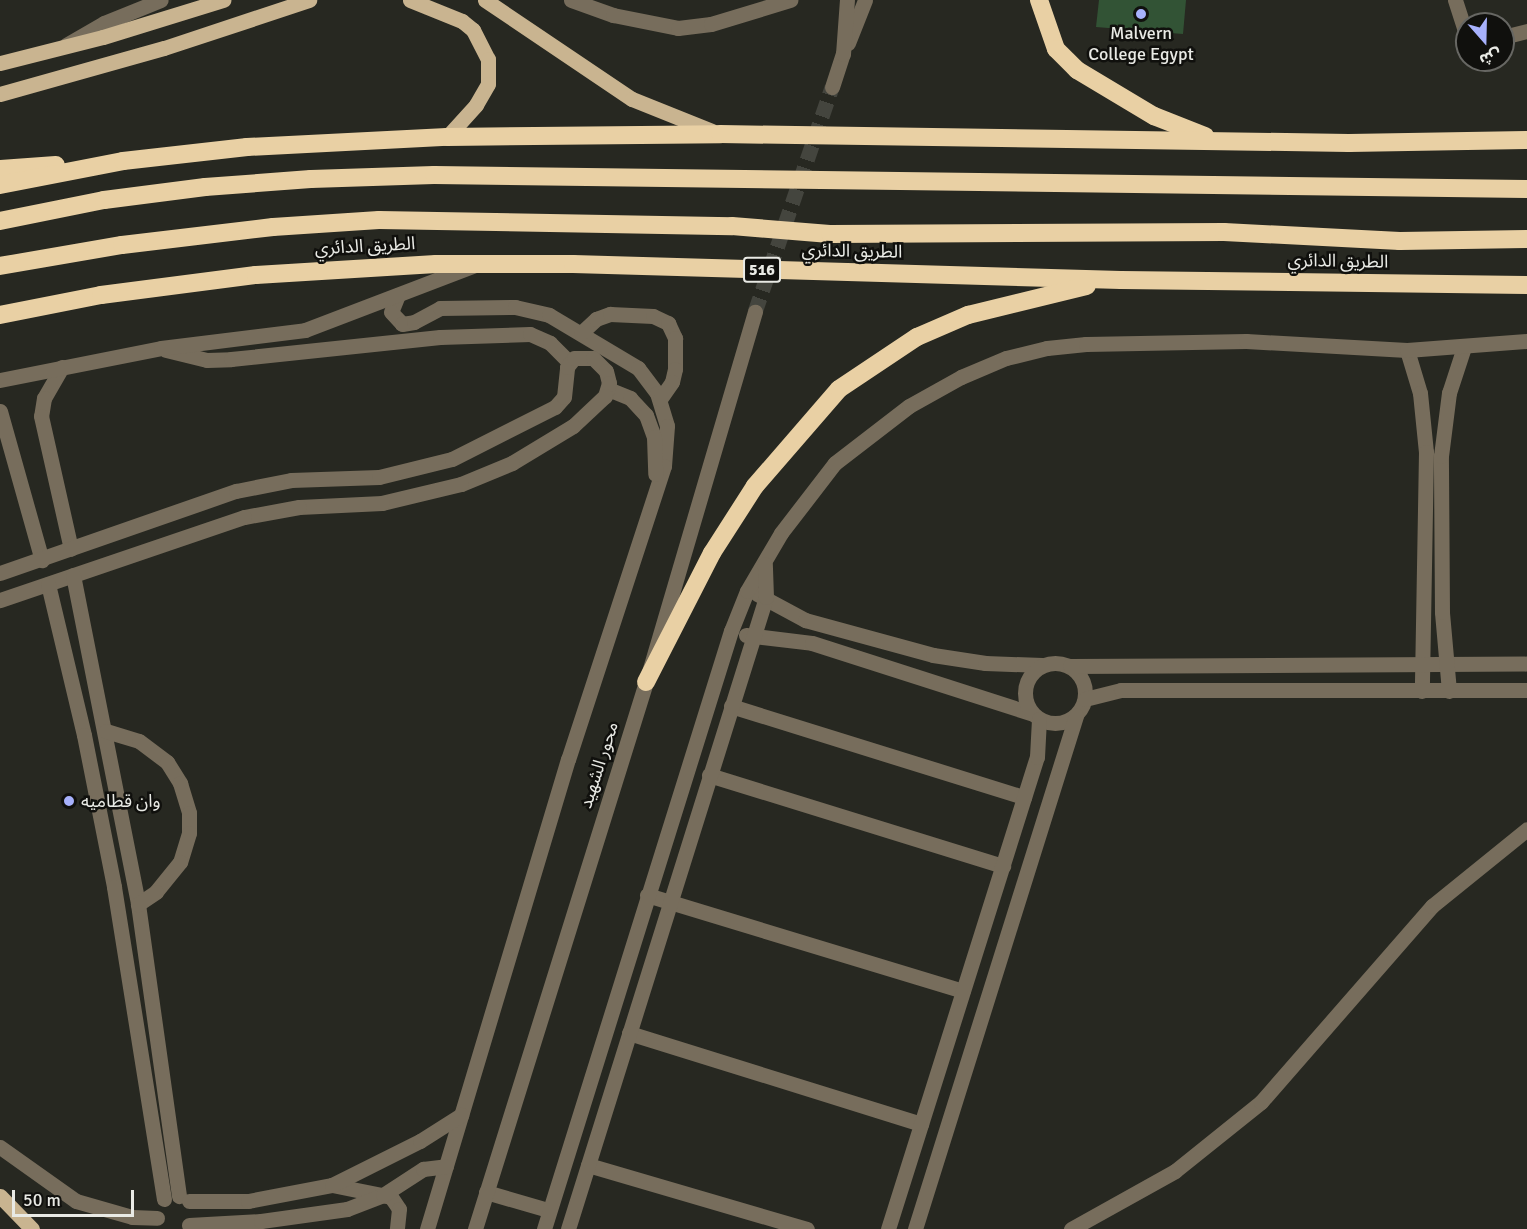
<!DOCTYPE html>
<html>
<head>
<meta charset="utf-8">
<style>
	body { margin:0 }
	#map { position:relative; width:1527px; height:1229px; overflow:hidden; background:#272821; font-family:Signika,"Noto Sans Arabic",sans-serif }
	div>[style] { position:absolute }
	.building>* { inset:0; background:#325335 }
	.minor-tunnel>* { height:15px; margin-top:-7.5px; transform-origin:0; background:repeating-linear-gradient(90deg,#44453e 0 15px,transparent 0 23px) }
	.minor>* { height:15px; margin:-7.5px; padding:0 7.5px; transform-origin:7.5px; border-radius:7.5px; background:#776d5c }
	.minor>.ring { margin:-7.5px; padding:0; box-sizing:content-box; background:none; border:15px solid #776d5c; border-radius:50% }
	.major>* { height:15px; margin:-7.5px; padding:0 7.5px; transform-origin:7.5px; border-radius:7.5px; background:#c9b490 }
	.highway>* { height:18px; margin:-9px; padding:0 9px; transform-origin:9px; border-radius:9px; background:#e9d0a4 }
	.dots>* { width:16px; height:16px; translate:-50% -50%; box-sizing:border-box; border:3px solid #10100d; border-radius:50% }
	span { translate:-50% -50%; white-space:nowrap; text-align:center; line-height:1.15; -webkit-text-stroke:5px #10100d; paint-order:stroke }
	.shield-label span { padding:2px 4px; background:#10100d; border:2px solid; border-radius:4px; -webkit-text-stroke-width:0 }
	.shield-label { font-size:16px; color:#e9eae5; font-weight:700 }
	.poi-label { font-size:18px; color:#e9eae5 }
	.left { translate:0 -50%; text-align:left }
	.street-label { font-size:18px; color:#e9eae5 }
	.north { position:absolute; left:1455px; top:12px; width:60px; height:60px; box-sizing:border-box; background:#10100d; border:2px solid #676763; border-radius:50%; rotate:160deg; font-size:16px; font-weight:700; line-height:24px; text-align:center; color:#e9eae5 }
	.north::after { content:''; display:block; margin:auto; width:21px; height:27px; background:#a7b1fc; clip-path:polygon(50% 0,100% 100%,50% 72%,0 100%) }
	.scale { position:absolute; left:12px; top:1190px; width:122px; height:27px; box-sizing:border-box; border:3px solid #e9eae5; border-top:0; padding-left:8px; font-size:18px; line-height:21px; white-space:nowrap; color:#e9eae5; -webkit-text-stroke:4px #10100d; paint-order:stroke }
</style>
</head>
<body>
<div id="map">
	<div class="building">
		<div style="clip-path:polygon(1099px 0,1186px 0,1183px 34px,1096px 27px)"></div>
	</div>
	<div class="minor-tunnel">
		<div style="left:755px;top:312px;width:238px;rotate:-71.1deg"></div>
	</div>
	<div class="minor">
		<div style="left:571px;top:0;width:45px;rotate:19.7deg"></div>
		<div style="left:613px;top:15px;width:66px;rotate:11.3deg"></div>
		<div style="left:678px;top:28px;width:33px;rotate:-7deg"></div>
		<div style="left:711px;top:24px;width:83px;rotate:-16.9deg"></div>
		<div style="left:1455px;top:0;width:39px;rotate:72deg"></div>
		<div style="left:1503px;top:37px;width:25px;rotate:-14deg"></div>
		<div style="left:848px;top:43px;width:46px;rotate:-68.4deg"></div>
		<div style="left:66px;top:45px;width:44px;rotate:-30.1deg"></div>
		<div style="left:104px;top:23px;width:61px;rotate:-22deg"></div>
		<div style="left:832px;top:87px;width:35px;rotate:-72deg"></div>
		<div style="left:843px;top:54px;width:54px;rotate:-85.8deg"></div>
		<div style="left:398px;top:295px;width:18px;rotate:112deg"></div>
		<div style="left:391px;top:312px;width:16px;rotate:47deg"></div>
		<div style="left:402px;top:324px;width:12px;rotate:-9deg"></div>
		<div style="left:414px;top:322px;width:30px;rotate:-28deg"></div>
		<div style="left:440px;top:308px;width:75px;rotate:-0.8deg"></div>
		<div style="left:515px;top:307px;width:35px;rotate:13deg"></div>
		<div style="left:549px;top:315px;width:104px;rotate:30.8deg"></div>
		<div style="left:638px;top:368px;width:31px;rotate:53deg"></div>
		<div style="left:657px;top:393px;width:34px;rotate:73deg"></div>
		<div style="left:667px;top:426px;width:40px;rotate:94.3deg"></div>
		<div style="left:664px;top:466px;width:308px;rotate:108.1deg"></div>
		<div style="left:568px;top:759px;width:491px;rotate:106.7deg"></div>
		<div style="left:581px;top:333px;width:21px;rotate:-43deg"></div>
		<div style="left:596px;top:319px;width:15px;rotate:-20deg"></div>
		<div style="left:610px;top:314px;width:43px;rotate:2.7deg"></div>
		<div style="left:653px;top:316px;width:17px;rotate:25deg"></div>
		<div style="left:668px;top:323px;width:17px;rotate:65deg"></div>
		<div style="left:675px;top:338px;width:31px;rotate:90deg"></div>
		<div style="left:675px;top:369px;width:13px;rotate:103deg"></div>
		<div style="left:672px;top:382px;width:21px;rotate:125deg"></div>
		<div style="left:166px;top:350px;width:42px;rotate:13.7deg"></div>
		<div style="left:207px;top:360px;width:24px;rotate:-2deg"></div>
		<div style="left:231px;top:359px;width:210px;rotate:-6deg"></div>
		<div style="left:440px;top:337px;width:90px;rotate:-1.9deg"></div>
		<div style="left:530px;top:334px;width:22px;rotate:24deg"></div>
		<div style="left:550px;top:343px;width:27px;rotate:45deg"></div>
		<div style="left:1407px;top:350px;width:45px;rotate:73.2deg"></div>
		<div style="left:1420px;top:393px;width:59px;rotate:84.2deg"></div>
		<div style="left:1426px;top:452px;width:239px;rotate:91deg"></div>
		<div style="left:62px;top:367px;width:36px;rotate:120deg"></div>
		<div style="left:44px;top:398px;width:18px;rotate:99deg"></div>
		<div style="left:41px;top:416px;width:136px;rotate:77.3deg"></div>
		<div style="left:0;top:380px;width:164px;rotate:-11.2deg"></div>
		<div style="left:161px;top:348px;width:145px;rotate:-7.1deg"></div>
		<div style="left:305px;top:330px;width:180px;rotate:-20.9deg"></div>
		<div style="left:608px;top:389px;width:24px;rotate:22deg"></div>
		<div style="left:630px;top:398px;width:23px;rotate:47deg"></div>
		<div style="left:646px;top:415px;width:23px;rotate:70deg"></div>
		<div style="left:654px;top:437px;width:37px;rotate:88deg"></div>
		<div style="left:0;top:411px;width:155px;rotate:74.3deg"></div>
		<div style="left:0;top:573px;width:250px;rotate:-19.2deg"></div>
		<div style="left:236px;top:491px;width:56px;rotate:-11.3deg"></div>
		<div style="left:291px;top:480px;width:88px;rotate:-2deg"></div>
		<div style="left:379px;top:477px;width:75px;rotate:-13.9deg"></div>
		<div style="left:452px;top:459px;width:115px;rotate:-26.8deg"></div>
		<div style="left:555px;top:407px;width:13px;rotate:-48deg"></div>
		<div style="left:564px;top:397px;width:30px;rotate:-84deg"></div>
		<div style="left:567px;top:367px;width:11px;rotate:-52deg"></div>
		<div style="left:574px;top:358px;width:19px"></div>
		<div style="left:593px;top:358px;width:18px;rotate:45deg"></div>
		<div style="left:606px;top:371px;width:12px;rotate:76deg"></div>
		<div style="left:609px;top:383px;width:14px;rotate:107deg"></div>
		<div style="left:605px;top:396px;width:44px;rotate:136.8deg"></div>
		<div style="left:573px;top:426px;width:71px;rotate:148.8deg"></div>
		<div style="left:512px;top:463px;width:55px;rotate:157.6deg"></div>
		<div style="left:461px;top:484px;width:81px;rotate:166.5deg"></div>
		<div style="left:382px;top:503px;width:83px;rotate:177.2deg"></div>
		<div style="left:299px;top:507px;width:56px;rotate:169.7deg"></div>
		<div style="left:244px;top:517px;width:258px;rotate:161.2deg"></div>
		<div style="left:73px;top:575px;width:335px;rotate:78.8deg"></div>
		<div style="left:138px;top:904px;width:295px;rotate:82deg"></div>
		<div style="left:48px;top:584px;width:155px;rotate:76.6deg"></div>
		<div style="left:84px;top:735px;width:155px;rotate:78.8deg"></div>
		<div style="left:114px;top:887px;width:316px;rotate:80.9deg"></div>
		<div style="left:757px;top:594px;width:55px;rotate:28.4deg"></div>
		<div style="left:805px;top:620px;width:133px;rotate:15.3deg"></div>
		<div style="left:933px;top:655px;width:53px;rotate:8.7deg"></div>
		<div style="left:985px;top:663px;width:57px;rotate:2deg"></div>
		<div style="left:746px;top:635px;width:66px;rotate:6.9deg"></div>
		<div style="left:812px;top:643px;width:232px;rotate:17.8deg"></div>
		<div class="ring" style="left:1025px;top:663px;width:45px;height:45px"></div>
		<div style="left:1070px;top:666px;width:457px;rotate:-0.3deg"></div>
		<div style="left:1449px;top:691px;width:79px;rotate:-95.1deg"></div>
		<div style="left:1442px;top:612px;width:156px;rotate:-90.4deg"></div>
		<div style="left:1441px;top:456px;width:64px;rotate:-82.8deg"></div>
		<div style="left:1449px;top:393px;width:48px;rotate:-71.9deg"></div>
		<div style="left:1085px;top:699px;width:37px;rotate:-14deg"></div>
		<div style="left:1121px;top:690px;width:406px"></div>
		<div style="left:731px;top:706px;width:307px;rotate:17.3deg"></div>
		<div style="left:106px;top:731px;width:34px;rotate:17deg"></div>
		<div style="left:139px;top:741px;width:35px;rotate:37deg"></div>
		<div style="left:167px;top:762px;width:25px;rotate:58deg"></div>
		<div style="left:180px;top:783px;width:31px;rotate:73deg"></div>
		<div style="left:189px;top:813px;width:20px;rotate:90deg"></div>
		<div style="left:189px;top:833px;width:30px;rotate:107deg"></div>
		<div style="left:180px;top:862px;width:38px;rotate:129deg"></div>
		<div style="left:156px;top:892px;width:22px;rotate:146deg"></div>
		<div style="left:709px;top:775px;width:308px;rotate:17.2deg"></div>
		<div style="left:647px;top:895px;width:330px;rotate:16.9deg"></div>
		<div style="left:629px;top:1033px;width:306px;rotate:17.3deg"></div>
		<div style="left:0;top:1147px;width:93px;rotate:35.4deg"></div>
		<div style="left:76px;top:1201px;width:58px;rotate:15.9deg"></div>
		<div style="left:132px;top:1217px;width:25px;rotate:2deg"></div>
		<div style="left:588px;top:1165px;width:228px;rotate:16.3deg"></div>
		<div style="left:332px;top:1185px;width:60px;rotate:11.5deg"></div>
		<div style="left:391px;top:1197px;width:14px;rotate:56deg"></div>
		<div style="left:399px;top:1209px;width:20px;rotate:96deg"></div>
		<div style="left:486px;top:1192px;width:65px;rotate:16.2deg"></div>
		<div style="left:189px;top:1201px;width:59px"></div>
		<div style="left:248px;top:1201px;width:86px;rotate:-10.8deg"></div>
		<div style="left:332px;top:1185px;width:98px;rotate:-26.6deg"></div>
		<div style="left:420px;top:1141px;width:49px;rotate:-32.4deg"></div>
		<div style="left:189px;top:1225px;width:72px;rotate:-3.2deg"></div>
		<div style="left:261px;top:1221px;width:87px;rotate:-7.9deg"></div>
		<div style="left:347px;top:1209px;width:39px;rotate:-21deg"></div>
		<div style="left:383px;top:1195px;width:48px;rotate:-33deg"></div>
		<div style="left:423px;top:1169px;width:23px;rotate:-7deg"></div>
		<div style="left:475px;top:1229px;width:573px;rotate:-72.64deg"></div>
		<div style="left:646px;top:682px;width:386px;rotate:-73.6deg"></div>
		<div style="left:544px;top:1229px;width:627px;rotate:-72.64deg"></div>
		<div style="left:731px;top:631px;width:43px;rotate:-68.2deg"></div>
		<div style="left:747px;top:591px;width:67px;rotate:-59.6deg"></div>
		<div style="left:781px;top:533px;width:88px;rotate:-52.4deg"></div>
		<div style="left:835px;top:463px;width:93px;rotate:-37.6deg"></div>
		<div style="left:909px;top:406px;width:60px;rotate:-29.1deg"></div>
		<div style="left:961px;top:377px;width:49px;rotate:-22.9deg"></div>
		<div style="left:1006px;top:358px;width:42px;rotate:-13.7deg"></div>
		<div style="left:1047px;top:348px;width:39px;rotate:-6deg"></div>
		<div style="left:1086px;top:344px;width:160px;rotate:-1.1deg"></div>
		<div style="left:1246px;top:341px;width:161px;rotate:3.2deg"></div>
		<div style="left:1407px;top:350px;width:120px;rotate:-4.3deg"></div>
		<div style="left:568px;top:1229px;width:662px;rotate:-72.6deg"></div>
		<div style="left:766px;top:597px;width:33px;rotate:-92deg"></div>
		<div style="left:888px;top:1229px;width:495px;rotate:-72.5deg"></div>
		<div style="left:1037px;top:757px;width:38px;rotate:-87deg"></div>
		<div style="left:915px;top:1229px;width:538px;rotate:-72.58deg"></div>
		<div style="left:1071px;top:1229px;width:119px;rotate:-29.1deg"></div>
		<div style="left:1175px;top:1171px;width:110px;rotate:-38.7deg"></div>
		<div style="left:1261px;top:1102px;width:260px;rotate:-48.9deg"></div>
		<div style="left:1432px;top:906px;width:122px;rotate:-39deg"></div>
	</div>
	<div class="major">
		<div style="left:410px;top:0;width:56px;rotate:22deg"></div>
		<div style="left:462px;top:21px;width:14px;rotate:39deg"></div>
		<div style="left:473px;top:30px;width:33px;rotate:63deg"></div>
		<div style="left:488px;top:59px;width:25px;rotate:90deg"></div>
		<div style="left:488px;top:84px;width:24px;rotate:120deg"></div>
		<div style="left:476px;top:105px;width:43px;rotate:132.2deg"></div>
		<div style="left:485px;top:0;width:177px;rotate:34deg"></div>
		<div style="left:632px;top:99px;width:86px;rotate:21.8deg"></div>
		<div style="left:0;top:63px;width:106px;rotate:-14.2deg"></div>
		<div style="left:103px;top:37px;width:126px;rotate:-17.1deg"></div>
		<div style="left:0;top:94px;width:170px;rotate:-15.7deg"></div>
		<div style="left:164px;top:48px;width:153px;rotate:-18.3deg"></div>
		<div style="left:0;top:1196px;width:46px;rotate:45.9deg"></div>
	</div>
	<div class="highway">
		<div style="left:1039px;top:0;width:52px;rotate:70.9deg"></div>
		<div style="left:1056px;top:49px;width:30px;rotate:45deg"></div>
		<div style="left:1077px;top:70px;width:90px;rotate:30.9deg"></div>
		<div style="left:1154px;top:116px;width:55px;rotate:21.4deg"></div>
		<div style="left:0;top:169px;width:56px;rotate:-4.1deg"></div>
		<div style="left:0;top:185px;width:125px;rotate:-11deg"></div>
		<div style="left:123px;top:161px;width:125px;rotate:-6.4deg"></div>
		<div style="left:247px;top:147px;width:200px;rotate:-2.9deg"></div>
		<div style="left:447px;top:137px;width:273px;rotate:-0.6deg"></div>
		<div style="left:720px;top:134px;width:629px;rotate:0.82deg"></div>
		<div style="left:1349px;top:143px;width:178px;rotate:-1deg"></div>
		<div style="left:0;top:221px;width:106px;rotate:-11.4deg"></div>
		<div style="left:104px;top:200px;width:102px;rotate:-7.3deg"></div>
		<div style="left:205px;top:187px;width:106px;rotate:-4.3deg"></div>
		<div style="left:311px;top:179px;width:123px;rotate:-1.9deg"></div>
		<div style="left:434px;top:175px;width:1093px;rotate:0.73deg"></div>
		<div style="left:0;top:266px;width:124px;rotate:-9.8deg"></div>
		<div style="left:122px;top:245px;width:152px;rotate:-6.8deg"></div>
		<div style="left:273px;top:227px;width:106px;rotate:-3.8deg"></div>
		<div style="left:379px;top:220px;width:353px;rotate:1deg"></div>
		<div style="left:732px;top:226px;width:98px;rotate:4.7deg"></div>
		<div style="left:830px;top:234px;width:394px;rotate:-0.3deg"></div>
		<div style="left:1224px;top:232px;width:176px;rotate:2.9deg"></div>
		<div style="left:1400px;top:241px;width:127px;rotate:-0.9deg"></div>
		<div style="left:0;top:315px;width:103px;rotate:-11.2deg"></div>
		<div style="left:101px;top:295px;width:156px;rotate:-7.4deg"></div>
		<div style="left:256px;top:275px;width:180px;rotate:-3.5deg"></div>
		<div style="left:436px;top:264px;width:137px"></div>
		<div style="left:573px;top:264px;width:548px;rotate:1.67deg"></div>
		<div style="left:1121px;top:280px;width:406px;rotate:0.7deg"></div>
		<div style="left:646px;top:682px;width:145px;rotate:-62.9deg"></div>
		<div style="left:712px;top:553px;width:80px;rotate:-57.3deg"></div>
		<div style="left:755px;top:486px;width:128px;rotate:-49.1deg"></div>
		<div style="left:839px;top:389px;width:94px;rotate:-33.7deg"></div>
		<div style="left:917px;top:337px;width:56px;rotate:-23.3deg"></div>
		<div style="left:968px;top:315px;width:122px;rotate:-13.7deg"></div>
	</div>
	<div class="dots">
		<div style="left:1141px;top:14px;background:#a7b1fc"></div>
		<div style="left:69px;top:801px;background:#a7b1fc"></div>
	</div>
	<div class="shield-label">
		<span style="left:762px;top:270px">516</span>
	</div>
	<div class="poi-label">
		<span style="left:1141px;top:44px">Malvern<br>College Egypt</span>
		<span class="left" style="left:81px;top:801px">وان قطاميه</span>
	</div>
	<div class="street-label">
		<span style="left:365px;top:246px;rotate:-3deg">الطريق الدائري</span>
		<span style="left:852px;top:251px;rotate:1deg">الطريق الدائري</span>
		<span style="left:1338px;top:261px;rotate:1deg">الطريق الدائري</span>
		<span style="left:599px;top:765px;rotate:-72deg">محور الشهيد</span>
	</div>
	<div class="north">ش</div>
	<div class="scale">50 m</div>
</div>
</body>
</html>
